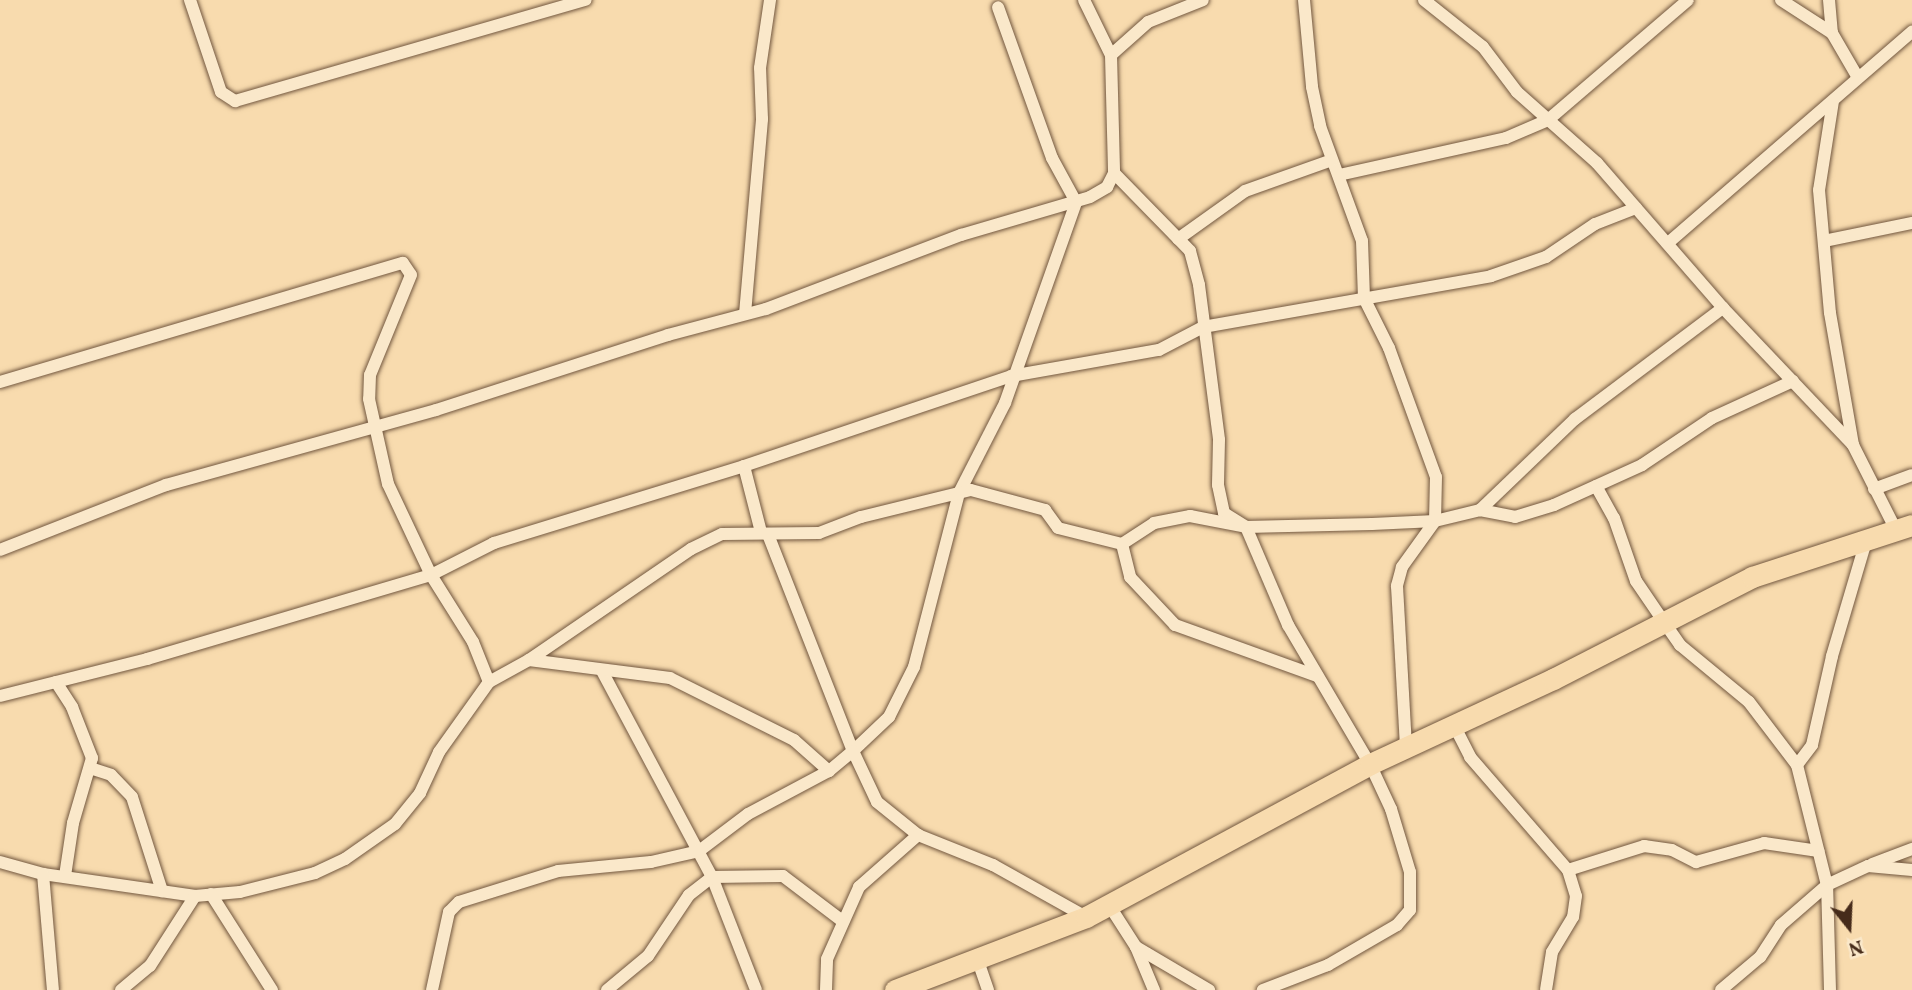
<!DOCTYPE html>
<html>
<head>
<meta charset="utf-8">
<style>
	body { margin:0 }
	#map { position:relative; width:1912px; height:990px; overflow:hidden; background:#f8dbae; font-family:Vollkorn,serif }
	div>[style] { position:absolute }
	.roads { filter:drop-shadow(0 0 2px #72573f) drop-shadow(0 0 2px #72573f) }
	.minor>* { height:12px; margin:-6px; padding:0 6px; transform-origin:6px; border-radius:6px; background:#fae8ca }
	.primary>* { height:21px; margin:-10.5px; padding:0 10.5px; transform-origin:10.5px; border-radius:10.5px; background:#f8dbae }
	span { translate:-50% -50%; white-space:nowrap; text-align:center; line-height:1.15; -webkit-text-stroke:5px #fae8ca; paint-order:stroke }
	.north { position:absolute; left:1814px; top:892px; width:70px; height:70px; -webkit-text-stroke:5px #fae8ca; paint-order:stroke; rotate:162deg; font-size:19px; font-weight:700; line-height:28px; text-align:center; color:#462b1a }
	.north::after { content:''; display:block; margin:auto; width:24px; height:32px; background:#462b1a; clip-path:polygon(50% 0,100% 100%,50% 72%,0 100%) }
</style>
</head>
<body>
<div id="map">
	<div class="roads">
		<div class="minor">
			<div style="left:190px;top:0;width:97px;rotate:71.4deg"></div>
			<div style="left:221px;top:92px;width:17px;rotate:33deg"></div>
			<div style="left:235px;top:101px;width:365px;rotate:-16.1deg"></div>
			<div style="left:1084px;top:0;width:61px;rotate:63.9deg"></div>
			<div style="left:1111px;top:55px;width:118px;rotate:88.5deg"></div>
			<div style="left:1114px;top:173px;width:109px;rotate:45.7deg"></div>
			<div style="left:1190px;top:251px;width:35px;rotate:75deg"></div>
			<div style="left:1199px;top:285px;width:156px;rotate:82.6deg"></div>
			<div style="left:1219px;top:440px;width:45px;rotate:91.3deg"></div>
			<div style="left:1218px;top:485px;width:29px;rotate:78deg"></div>
			<div style="left:1224px;top:513px;width:26px;rotate:32deg"></div>
			<div style="left:1246px;top:527px;width:107px;rotate:66.8deg"></div>
			<div style="left:1288px;top:625px;width:161px;rotate:59.5deg"></div>
			<div style="left:1370px;top:764px;width:50px;rotate:65deg"></div>
			<div style="left:1391px;top:809px;width:66px;rotate:73.2deg"></div>
			<div style="left:1410px;top:872px;width:38px;rotate:90deg"></div>
			<div style="left:1410px;top:910px;width:20px;rotate:131deg"></div>
			<div style="left:1397px;top:925px;width:80px;rotate:149.9deg"></div>
			<div style="left:1328px;top:965px;width:70px;rotate:159deg"></div>
			<div style="left:1304px;top:0;width:87px;rotate:84.7deg"></div>
			<div style="left:1312px;top:87px;width:40px;rotate:78deg"></div>
			<div style="left:1320px;top:126px;width:122px;rotate:69.9deg"></div>
			<div style="left:1362px;top:241px;width:57px;rotate:88deg"></div>
			<div style="left:1364px;top:298px;width:56px;rotate:63.4deg"></div>
			<div style="left:1389px;top:348px;width:137px;rotate:70deg"></div>
			<div style="left:1436px;top:477px;width:44px;rotate:91.3deg"></div>
			<div style="left:1435px;top:521px;width:57px;rotate:125.7deg"></div>
			<div style="left:1402px;top:567px;width:20px;rotate:105deg"></div>
			<div style="left:1397px;top:586px;width:163px;rotate:86.8deg"></div>
			<div style="left:1424px;top:0;width:75px;rotate:38.5deg"></div>
			<div style="left:1483px;top:47px;width:56px;rotate:52.9deg"></div>
			<div style="left:1517px;top:92px;width:107px;rotate:41.6deg"></div>
			<div style="left:1597px;top:163px;width:192px;rotate:49deg"></div>
			<div style="left:1723px;top:308px;width:189px;rotate:46.5deg"></div>
			<div style="left:1853px;top:445px;width:95px;rotate:63.2deg"></div>
			<div style="left:1781px;top:0;width:61px;rotate:32.9deg"></div>
			<div style="left:1832px;top:33px;width:50px;rotate:59.8deg"></div>
			<div style="left:1829px;top:0;width:33px;rotate:85deg"></div>
			<div style="left:1111px;top:55px;width:50px;rotate:-41.7deg"></div>
			<div style="left:1148px;top:22px;width:59px;rotate:-21.8deg"></div>
			<div style="left:1833px;top:101px;width:90px;rotate:98.9deg"></div>
			<div style="left:1819px;top:190px;width:123px;rotate:84.9deg"></div>
			<div style="left:1830px;top:313px;width:134px;rotate:80.1deg"></div>
			<div style="left:1339px;top:175px;width:171px;rotate:-12.5deg"></div>
			<div style="left:1506px;top:138px;width:46px;rotate:-23.2deg"></div>
			<div style="left:1548px;top:120px;width:184px;rotate:-40.6deg"></div>
			<div style="left:1178px;top:239px;width:82px;rotate:-35.6deg"></div>
			<div style="left:1245px;top:191px;width:92px;rotate:-19.6deg"></div>
			<div style="left:1824px;top:241px;width:90px;rotate:-11.6deg"></div>
			<div style="left:1668px;top:243px;width:323px;rotate:-40.9deg"></div>
			<div style="left:745px;top:314px;width:196px;rotate:-85deg"></div>
			<div style="left:762px;top:119px;width:51px;rotate:-92.2deg"></div>
			<div style="left:760px;top:68px;width:69px;rotate:-81.6deg"></div>
			<div style="left:0;top:382px;width:420px;rotate:-16.5deg"></div>
			<div style="left:403px;top:263px;width:14px;rotate:56deg"></div>
			<div style="left:411px;top:275px;width:108px;rotate:112.3deg"></div>
			<div style="left:370px;top:375px;width:24px;rotate:92deg"></div>
			<div style="left:369px;top:399px;width:87px;rotate:77.4deg"></div>
			<div style="left:388px;top:484px;width:101px;rotate:64.7deg"></div>
			<div style="left:431px;top:575px;width:71px;rotate:-26.9deg"></div>
			<div style="left:494px;top:543px;width:262px;rotate:-17.1deg"></div>
			<div style="left:744px;top:466px;width:68px;rotate:75.6deg"></div>
			<div style="left:744px;top:466px;width:282px;rotate:-18.6deg"></div>
			<div style="left:1011px;top:376px;width:150px;rotate:-10deg"></div>
			<div style="left:1159px;top:350px;width:50px;rotate:-27.6deg"></div>
			<div style="left:1203px;top:327px;width:292px;rotate:-10deg"></div>
			<div style="left:1491px;top:276px;width:58px;rotate:-19.1deg"></div>
			<div style="left:1546px;top:257px;width:59px;rotate:-34deg"></div>
			<div style="left:1595px;top:224px;width:44px;rotate:-21.3deg"></div>
			<div style="left:1596px;top:486px;width:37px;rotate:61deg"></div>
			<div style="left:1614px;top:518px;width:67px;rotate:70.8deg"></div>
			<div style="left:1636px;top:581px;width:50px;rotate:55.7deg"></div>
			<div style="left:1664px;top:622px;width:28px;rotate:55deg"></div>
			<div style="left:1680px;top:645px;width:89px;rotate:39.6deg"></div>
			<div style="left:1749px;top:702px;width:79px;rotate:52.7deg"></div>
			<div style="left:1797px;top:765px;width:124px;rotate:76deg"></div>
			<div style="left:1827px;top:885px;width:61px;rotate:139deg"></div>
			<div style="left:1781px;top:925px;width:38px;rotate:123deg"></div>
			<div style="left:1760px;top:957px;width:51px;rotate:139.8deg"></div>
			<div style="left:1874px;top:489px;width:40px;rotate:-20.2deg"></div>
			<div style="left:1480px;top:510px;width:36px;rotate:11deg"></div>
			<div style="left:1515px;top:517px;width:41px;rotate:-17.1deg"></div>
			<div style="left:1554px;top:505px;width:97px;rotate:-24.4deg"></div>
			<div style="left:1642px;top:465px;width:84px;rotate:-33.9deg"></div>
			<div style="left:1712px;top:418px;width:89px;rotate:-24.6deg"></div>
			<div style="left:769px;top:537px;width:230px;rotate:68.6deg"></div>
			<div style="left:853px;top:751px;width:50px;rotate:-43.4deg"></div>
			<div style="left:889px;top:717px;width:56px;rotate:-63.4deg"></div>
			<div style="left:914px;top:667px;width:180px;rotate:-75.5deg"></div>
			<div style="left:959px;top:493px;width:101px;rotate:-62.9deg"></div>
			<div style="left:1005px;top:403px;width:213px;rotate:-70.5deg"></div>
			<div style="left:1076px;top:202px;width:50px;rotate:-118.6deg"></div>
			<div style="left:1052px;top:158px;width:160px;rotate:-109.7deg"></div>
			<div style="left:1122px;top:544px;width:38px;rotate:-33deg"></div>
			<div style="left:1154px;top:523px;width:37px;rotate:-11deg"></div>
			<div style="left:1190px;top:516px;width:57px;rotate:11.1deg"></div>
			<div style="left:1246px;top:527px;width:126px;rotate:-1.4deg"></div>
			<div style="left:1372px;top:524px;width:63px;rotate:-2.7deg"></div>
			<div style="left:1435px;top:521px;width:46px;rotate:-13.7deg"></div>
			<div style="left:1480px;top:510px;width:132px;rotate:-43.8deg"></div>
			<div style="left:1575px;top:419px;width:185px;rotate:-36.9deg"></div>
			<div style="left:0;top:550px;width:178px;rotate:-21.4deg"></div>
			<div style="left:166px;top:485px;width:280px;rotate:-15.5deg"></div>
			<div style="left:436px;top:410px;width:244px;rotate:-17.9deg"></div>
			<div style="left:668px;top:335px;width:101px;rotate:-14.9deg"></div>
			<div style="left:766px;top:309px;width:209px;rotate:-20.8deg"></div>
			<div style="left:961px;top:235px;width:134px;rotate:-16.4deg"></div>
			<div style="left:1090px;top:197px;width:20px;rotate:-30deg"></div>
			<div style="left:1107px;top:187px;width:16px;rotate:-63deg"></div>
			<div style="left:529px;top:660px;width:196px;rotate:-34.4deg"></div>
			<div style="left:691px;top:549px;width:34px;rotate:-26deg"></div>
			<div style="left:722px;top:534px;width:97px;rotate:-0.6deg"></div>
			<div style="left:819px;top:533px;width:45px;rotate:-20.9deg"></div>
			<div style="left:861px;top:517px;width:113px;rotate:-13.8deg"></div>
			<div style="left:971px;top:490px;width:77px;rotate:15.1deg"></div>
			<div style="left:1045px;top:510px;width:22px;rotate:54deg"></div>
			<div style="left:1058px;top:528px;width:66px;rotate:14deg"></div>
			<div style="left:1122px;top:544px;width:34px;rotate:76deg"></div>
			<div style="left:1130px;top:577px;width:66px;rotate:46.8deg"></div>
			<div style="left:1175px;top:625px;width:151px;rotate:19.8deg"></div>
			<div style="left:602px;top:671px;width:234px;rotate:61.9deg"></div>
			<div style="left:712px;top:877px;width:121px;rotate:68.7deg"></div>
			<div style="left:56px;top:682px;width:30px;rotate:57deg"></div>
			<div style="left:72px;top:707px;width:55px;rotate:68.6deg"></div>
			<div style="left:92px;top:758px;width:68px;rotate:106.3deg"></div>
			<div style="left:73px;top:823px;width:54px;rotate:98.6deg"></div>
			<div style="left:0;top:696px;width:152px;rotate:-14.1deg"></div>
			<div style="left:147px;top:659px;width:296px;rotate:-16.5deg"></div>
			<div style="left:431px;top:575px;width:79px;rotate:57.9deg"></div>
			<div style="left:473px;top:642px;width:43px;rotate:68.2deg"></div>
			<div style="left:1455px;top:727px;width:34px;rotate:63deg"></div>
			<div style="left:1470px;top:757px;width:150px;rotate:49.1deg"></div>
			<div style="left:1568px;top:870px;width:27px;rotate:73deg"></div>
			<div style="left:1576px;top:896px;width:21px;rotate:98deg"></div>
			<div style="left:1573px;top:917px;width:41px;rotate:121deg"></div>
			<div style="left:1552px;top:952px;width:38px;rotate:99deg"></div>
			<div style="left:1797px;top:765px;width:25px;rotate:-53deg"></div>
			<div style="left:1812px;top:745px;width:91px;rotate:-77.3deg"></div>
			<div style="left:1832px;top:656px;width:123px;rotate:-73.5deg"></div>
			<div style="left:90px;top:768px;width:22px;rotate:18deg"></div>
			<div style="left:111px;top:775px;width:30px;rotate:46deg"></div>
			<div style="left:132px;top:797px;width:99px;rotate:72.3deg"></div>
			<div style="left:0;top:862px;width:45px;rotate:15.6deg"></div>
			<div style="left:43px;top:874px;width:154px;rotate:8.2deg"></div>
			<div style="left:195px;top:896px;width:45px;rotate:-5.1deg"></div>
			<div style="left:240px;top:892px;width:77px;rotate:-14.2deg"></div>
			<div style="left:315px;top:873px;width:33px;rotate:-25deg"></div>
			<div style="left:345px;top:859px;width:61px;rotate:-35deg"></div>
			<div style="left:395px;top:824px;width:40px;rotate:-51deg"></div>
			<div style="left:420px;top:793px;width:45px;rotate:-65.1deg"></div>
			<div style="left:439px;top:752px;width:86px;rotate:-54.5deg"></div>
			<div style="left:489px;top:682px;width:46px;rotate:-28.8deg"></div>
			<div style="left:529px;top:660px;width:142px;rotate:7.3deg"></div>
			<div style="left:670px;top:678px;width:139px;rotate:26.6deg"></div>
			<div style="left:794px;top:740px;width:47px;rotate:41.5deg"></div>
			<div style="left:829px;top:771px;width:31px;rotate:-40deg"></div>
			<div style="left:853px;top:751px;width:56px;rotate:64.8deg"></div>
			<div style="left:877px;top:802px;width:53px;rotate:38.8deg"></div>
			<div style="left:918px;top:835px;width:81px;rotate:21.8deg"></div>
			<div style="left:993px;top:865px;width:107px;rotate:29.2deg"></div>
			<div style="left:1872px;top:864px;width:43px;rotate:-20.6deg"></div>
			<div style="left:1568px;top:870px;width:80px;rotate:-17.5deg"></div>
			<div style="left:1644px;top:846px;width:28px;rotate:8deg"></div>
			<div style="left:1672px;top:850px;width:27px;rotate:27deg"></div>
			<div style="left:1696px;top:862px;width:71px;rotate:-15.6deg"></div>
			<div style="left:1764px;top:843px;width:55px;rotate:8.4deg"></div>
			<div style="left:43px;top:874px;width:116px;rotate:85.1deg"></div>
			<div style="left:211px;top:894px;width:114px;rotate:57.6deg"></div>
			<div style="left:1109px;top:905px;width:50px;rotate:57.3deg"></div>
			<div style="left:1136px;top:947px;width:47px;rotate:67.3deg"></div>
			<div style="left:1136px;top:947px;width:85px;rotate:30.5deg"></div>
			<div style="left:978px;top:961px;width:31px;rotate:71deg"></div>
			<div style="left:121px;top:990px;width:38px;rotate:-40deg"></div>
			<div style="left:150px;top:966px;width:83px;rotate:-57.3deg"></div>
			<div style="left:432px;top:990px;width:80px;rotate:-77.7deg"></div>
			<div style="left:449px;top:912px;width:14px;rotate:-45deg"></div>
			<div style="left:459px;top:902px;width:104px;rotate:-17.4deg"></div>
			<div style="left:558px;top:871px;width:93px;rotate:-5.5deg"></div>
			<div style="left:651px;top:862px;width:49px;rotate:-12.9deg"></div>
			<div style="left:699px;top:851px;width:61px;rotate:-37.1deg"></div>
			<div style="left:748px;top:814px;width:92px;rotate:-28deg"></div>
			<div style="left:607px;top:990px;width:53px;rotate:-39.7deg"></div>
			<div style="left:648px;top:956px;width:73px;rotate:-56.1deg"></div>
			<div style="left:689px;top:895px;width:29px;rotate:-38deg"></div>
			<div style="left:712px;top:877px;width:71px;rotate:-0.8deg"></div>
			<div style="left:783px;top:876px;width:73px;rotate:37.2deg"></div>
			<div style="left:826px;top:990px;width:31px;rotate:-88deg"></div>
			<div style="left:827px;top:959px;width:79px;rotate:-66deg"></div>
			<div style="left:859px;top:887px;width:79px;rotate:-41.4deg"></div>
			<div style="left:1830px;top:990px;width:105px;rotate:-91.6deg"></div>
			<div style="left:1827px;top:885px;width:45px;rotate:-24.9deg"></div>
			<div style="left:1868px;top:866px;width:44px;rotate:5.2deg"></div>
		</div>
		<div class="primary">
			<div style="left:895px;top:990px;width:204px;rotate:-20.9deg"></div>
			<div style="left:1086px;top:917px;width:323px;rotate:-28.3deg"></div>
			<div style="left:1370px;top:764px;width:202px;rotate:-24.9deg"></div>
			<div style="left:1553px;top:679px;width:224px;rotate:-27.1deg"></div>
			<div style="left:1752px;top:577px;width:168px;rotate:-18deg"></div>
		</div>
	</div>
	<div class="north">N</div>
</div>
</body>
</html>
